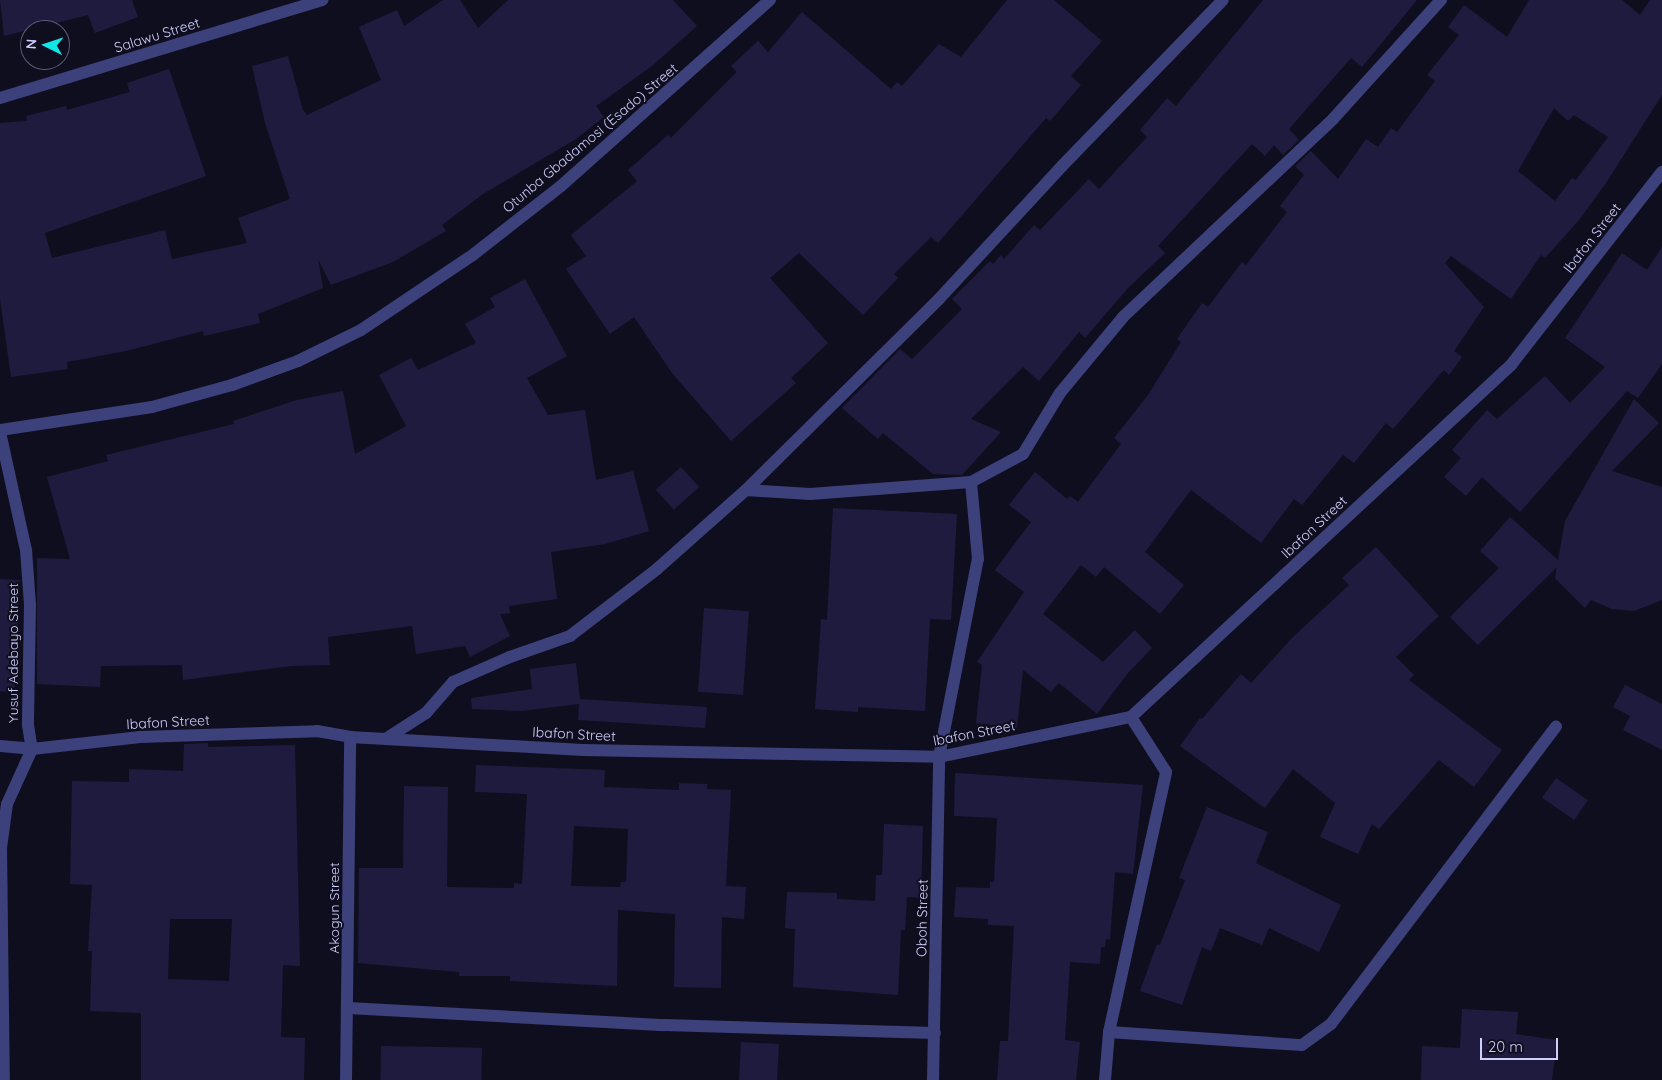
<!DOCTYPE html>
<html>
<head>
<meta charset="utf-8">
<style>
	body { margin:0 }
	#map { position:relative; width:1662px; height:1080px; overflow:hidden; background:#0f0e1f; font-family:Quicksand,sans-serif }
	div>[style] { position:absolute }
	.building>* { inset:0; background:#1f1b3f; transform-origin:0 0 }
	.minor>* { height:12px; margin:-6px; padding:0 6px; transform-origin:6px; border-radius:6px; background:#3c407b }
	span { translate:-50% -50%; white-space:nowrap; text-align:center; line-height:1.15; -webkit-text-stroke:4px #0f0e1f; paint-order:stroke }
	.street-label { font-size:14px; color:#cfcffc }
	.north { position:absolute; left:20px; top:20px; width:50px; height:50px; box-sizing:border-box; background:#0f0e1f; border:1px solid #5c5b77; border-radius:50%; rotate:274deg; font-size:14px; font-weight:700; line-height:20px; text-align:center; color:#cfcffc }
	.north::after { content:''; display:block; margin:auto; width:18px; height:22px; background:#0fe8e7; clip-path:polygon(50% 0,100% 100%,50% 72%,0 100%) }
	.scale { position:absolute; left:1480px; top:1038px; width:78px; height:22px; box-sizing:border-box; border:2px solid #cfcffc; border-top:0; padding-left:6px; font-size:15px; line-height:18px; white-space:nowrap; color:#cfcffc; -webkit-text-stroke:4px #0f0e1f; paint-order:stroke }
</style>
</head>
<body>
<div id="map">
	<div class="building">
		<div style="clip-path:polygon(0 0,132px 0,138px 17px,95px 33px,88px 15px,4px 36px)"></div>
		<div style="clip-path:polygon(443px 0,460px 0,478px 28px,508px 0,673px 0,697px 26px,652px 66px,596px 106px,604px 117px,576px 139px,483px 194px,442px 225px,446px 231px,393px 262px,331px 285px,318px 259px,323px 288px,258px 314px,260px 323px,204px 336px,203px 331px,126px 351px,67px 362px,68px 369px,11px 377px,0 299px,0 123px,27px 121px,26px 116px,66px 106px,67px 110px,130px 92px,127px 83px,169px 69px,206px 176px,45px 233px,52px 258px,165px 230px,172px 259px,247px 243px,238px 218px,290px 199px,265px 123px,252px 66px,288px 56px,303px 110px,307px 115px,381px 80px,359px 27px,397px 10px,404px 26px)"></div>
		<div style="clip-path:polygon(1007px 0,1054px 0,1102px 41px,1071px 76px,1081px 85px,1050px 121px,1046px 118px,938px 243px,931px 237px,894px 274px,898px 278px,863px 315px,799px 253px,770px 278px,828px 343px,791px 378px,796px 383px,731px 441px,672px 373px,634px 317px,610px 334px,566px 269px,586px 256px,571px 235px,637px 181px,628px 170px,668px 135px,671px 138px,737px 72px,731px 66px,758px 41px,768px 52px,802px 12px,891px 89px,897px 82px,902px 86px,939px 44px,961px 57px)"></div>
		<div style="clip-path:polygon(1263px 0,1417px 0,1362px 67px,1351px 58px,1289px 129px,1299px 140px,1283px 155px,1274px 145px,1265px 156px,1252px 144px,1158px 246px,1165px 253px,1128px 288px,1085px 338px,1079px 332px,1039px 381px,1023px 367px,971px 419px,1001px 432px,962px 475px,933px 474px,883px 433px,878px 439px,842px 408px,900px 349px,912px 359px,962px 309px,952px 299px,990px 261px,993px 264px,1001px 255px,1004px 259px,1034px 225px,1040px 230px,1089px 179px,1099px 189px,1147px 137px,1140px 130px,1167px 98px,1176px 106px)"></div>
		<div style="clip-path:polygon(evenodd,1529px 0,1622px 0,1640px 15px,1650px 0,1662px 0,1662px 95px,1606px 183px,1579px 220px,1545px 258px,1541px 255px,1511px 299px,1451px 256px,1445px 263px,1484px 307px,1454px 351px,1462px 357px,1449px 375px,1444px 370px,1393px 429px,1386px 423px,1354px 463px,1343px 455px,1302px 505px,1294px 499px,1261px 543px,1191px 490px,1145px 552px,1184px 585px,1160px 614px,1104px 567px,1096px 577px,1081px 565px,1043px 614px,1103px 662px,1135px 630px,1152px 648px,1128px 673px,1097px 714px,1059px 683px,1051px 692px,1023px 670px,1017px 728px,976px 723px,982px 665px,977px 662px,1024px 592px,995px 570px,1031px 522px,1009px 505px,1035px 472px,1067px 499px,1070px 496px,1078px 502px,1121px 444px,1114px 438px,1148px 395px,1181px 342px,1177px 339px,1202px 303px,1208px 307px,1242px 262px,1246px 265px,1287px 212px,1280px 206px,1304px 175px,1295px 166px,1311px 151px,1338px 179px,1366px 139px,1378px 147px,1391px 128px,1397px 132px,1435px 81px,1427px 75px,1459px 35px,1448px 27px,1464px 5px,1507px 37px,1529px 0,1554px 108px,1568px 121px,1574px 115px,1608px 137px,1576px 180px,1572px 178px,1555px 201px,1518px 171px,1554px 108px)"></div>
		<div style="clip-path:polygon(1662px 247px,1662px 364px,1638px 398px,1627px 391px,1520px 512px,1482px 477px,1466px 496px,1444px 477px,1461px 458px,1452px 450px,1487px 410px,1497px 419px,1545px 376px,1570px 403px,1605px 367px,1565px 338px,1622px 253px,1647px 270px)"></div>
		<div style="clip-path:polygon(525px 279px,567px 356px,527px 378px,548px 415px,585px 410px,596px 480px,633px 471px,649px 531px,605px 544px,551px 552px,557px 599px,509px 606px,510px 613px,500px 614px,510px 636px,470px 657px,465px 646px,416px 654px,412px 626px,328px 637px,330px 665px,291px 666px,183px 680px,182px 665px,101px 666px,100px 687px,37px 684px,37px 558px,70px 559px,47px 477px,108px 461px,106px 455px,234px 424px,233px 421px,297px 400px,343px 391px,355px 454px,406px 426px,379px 375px,411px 358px,418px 370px,476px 343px,465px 324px,495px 307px,490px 298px)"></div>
		<div style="clip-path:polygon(1634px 399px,1659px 423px,1612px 471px,1662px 487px,1662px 600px,1634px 611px,1612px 609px,1591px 600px,1585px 608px,1555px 578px,1557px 567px,1478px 645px,1450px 617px,1499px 568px,1480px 551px,1510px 517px,1558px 560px,1565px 521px)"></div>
		<div style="left:681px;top:467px;width:27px;height:34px;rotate:48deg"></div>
		<div style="clip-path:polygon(833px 508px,957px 514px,951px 620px,930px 619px,925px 711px,858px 707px,858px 712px,815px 709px,821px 619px,827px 620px)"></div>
		<div style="clip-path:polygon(1376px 547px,1439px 616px,1396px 657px,1414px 675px,1409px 680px,1502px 750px,1474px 787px,1439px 760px,1379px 829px,1372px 824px,1358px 854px,1320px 837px,1335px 803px,1293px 769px,1265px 808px,1180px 746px,1200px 718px,1202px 719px,1241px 674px,1251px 683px,1292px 638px,1349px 585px,1342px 578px)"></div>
		<div style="left:0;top:579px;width:20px;height:112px;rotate:3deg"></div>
		<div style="left:704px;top:608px;width:45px;height:84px;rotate:4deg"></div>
		<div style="clip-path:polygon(576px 663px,580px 699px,707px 707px,705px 728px,578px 720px,579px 704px,522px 711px,472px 709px,471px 698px,532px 689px,530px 669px)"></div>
		<div style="clip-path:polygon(1625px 685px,1662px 704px,1662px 750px,1623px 730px,1630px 716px,1613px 707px)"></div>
		<div style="clip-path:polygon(evenodd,208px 743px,208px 747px,295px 745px,300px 966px,283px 965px,281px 1037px,305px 1038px,304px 1080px,141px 1080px,141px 1013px,90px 1011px,92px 951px,88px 951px,92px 885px,70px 884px,72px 781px,129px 782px,129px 769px,183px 771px,184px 744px,208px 743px,170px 919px,232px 919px,229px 981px,168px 979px,170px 919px)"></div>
		<div style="clip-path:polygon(evenodd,476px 765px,605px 770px,604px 787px,679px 790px,679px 783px,707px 784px,707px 789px,731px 790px,726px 886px,746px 887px,744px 919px,722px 917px,721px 988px,674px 987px,675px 914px,618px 910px,617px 986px,510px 981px,510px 976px,459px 976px,459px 972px,358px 963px,359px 868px,403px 868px,404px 786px,448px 787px,447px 887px,514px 888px,514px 883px,522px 884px,527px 794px,475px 792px,476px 765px,574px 826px,628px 829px,626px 882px,621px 882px,620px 887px,571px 886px,574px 826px)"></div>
		<div style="clip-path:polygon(955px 773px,1143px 785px,1133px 874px,1115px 872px,1110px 940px,1106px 939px,1105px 947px,1101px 947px,1100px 964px,1070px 962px,1065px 1040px,1080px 1042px,1076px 1080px,997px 1080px,1000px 1041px,1008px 1041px,1014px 926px,988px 925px,988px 919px,954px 917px,956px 887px,990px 888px,990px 882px,994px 882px,997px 818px,954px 816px)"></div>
		<div style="left:1556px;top:778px;width:39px;height:24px;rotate:35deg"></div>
		<div style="clip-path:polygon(1207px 807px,1268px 832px,1256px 863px,1341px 905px,1319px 952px,1269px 928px,1262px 945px,1220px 928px,1211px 951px,1202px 947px,1182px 1005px,1140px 991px,1157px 944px,1160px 945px,1185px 880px,1179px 878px)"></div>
		<div style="clip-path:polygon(884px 824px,923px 826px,921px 898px,907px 897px,905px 930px,901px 930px,898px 995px,793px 987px,795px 929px,785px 928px,787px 892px,837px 893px,837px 899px,875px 901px,876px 875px,882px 875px)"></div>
		<div style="clip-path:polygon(1462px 1009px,1518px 1012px,1516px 1034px,1557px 1040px,1552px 1080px,1421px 1080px,1422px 1046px,1460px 1048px)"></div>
		<div style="left:741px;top:1042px;width:38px;height:38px;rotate:3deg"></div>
		<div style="left:381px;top:1046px;width:101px;height:34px;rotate:1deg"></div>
	</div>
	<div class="minor">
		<div style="left:0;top:98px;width:337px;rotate:-16.9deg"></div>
		<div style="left:0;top:430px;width:154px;rotate:-8.6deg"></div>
		<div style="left:152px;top:407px;width:83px;rotate:-15.4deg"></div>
		<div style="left:232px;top:385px;width:70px;rotate:-20deg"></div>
		<div style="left:298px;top:361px;width:70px;rotate:-26.2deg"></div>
		<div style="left:361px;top:330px;width:136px;rotate:-33.9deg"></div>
		<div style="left:474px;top:254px;width:110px;rotate:-38deg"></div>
		<div style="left:561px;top:186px;width:280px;rotate:-41.7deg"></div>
		<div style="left:0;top:432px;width:121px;rotate:77.6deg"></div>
		<div style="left:26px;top:550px;width:55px;rotate:85.8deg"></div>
		<div style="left:30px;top:605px;width:120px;rotate:91deg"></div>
		<div style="left:28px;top:725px;width:24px;rotate:81deg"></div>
		<div style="left:32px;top:749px;width:60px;rotate:114.4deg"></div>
		<div style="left:7px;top:804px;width:44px;rotate:97.8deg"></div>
		<div style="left:1px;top:848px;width:232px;rotate:89.3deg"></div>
		<div style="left:746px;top:490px;width:64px;rotate:3.6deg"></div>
		<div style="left:810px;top:494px;width:161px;rotate:-4.3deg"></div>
		<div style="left:387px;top:738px;width:46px;rotate:-32.7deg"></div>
		<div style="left:426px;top:713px;width:41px;rotate:-48.9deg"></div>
		<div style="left:453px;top:682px;width:62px;rotate:-23.7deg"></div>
		<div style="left:510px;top:657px;width:64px;rotate:-19.3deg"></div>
		<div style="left:570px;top:636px;width:110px;rotate:-37.6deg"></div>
		<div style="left:657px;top:569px;width:119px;rotate:-41.6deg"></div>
		<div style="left:746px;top:490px;width:272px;rotate:-44.7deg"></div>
		<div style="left:939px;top:299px;width:181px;rotate:-47.2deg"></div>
		<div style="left:1062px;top:166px;width:231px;rotate:-45.9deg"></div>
		<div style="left:0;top:746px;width:32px;rotate:5deg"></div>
		<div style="left:32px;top:749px;width:109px;rotate:-6.3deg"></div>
		<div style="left:140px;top:737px;width:177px;rotate:-1.9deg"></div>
		<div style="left:317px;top:731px;width:34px;rotate:10deg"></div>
		<div style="left:350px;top:737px;width:233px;rotate:3.2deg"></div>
		<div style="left:583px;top:750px;width:356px;rotate:1.1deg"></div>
		<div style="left:939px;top:757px;width:196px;rotate:-11.8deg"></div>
		<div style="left:1131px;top:717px;width:518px;rotate:-42.81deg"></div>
		<div style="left:1511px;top:365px;width:245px;rotate:-52deg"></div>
		<div style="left:348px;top:1008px;width:317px;rotate:3.1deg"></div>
		<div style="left:665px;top:1025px;width:270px;rotate:1.7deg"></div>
		<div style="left:1109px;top:1032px;width:193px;rotate:3.9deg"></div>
		<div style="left:1302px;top:1045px;width:36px;rotate:-36deg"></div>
		<div style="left:1331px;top:1024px;width:373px;rotate:-52.9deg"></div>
		<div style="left:346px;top:1080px;width:343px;rotate:-89.3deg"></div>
		<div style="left:933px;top:1080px;width:323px;rotate:-88.9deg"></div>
		<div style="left:939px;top:757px;width:202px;rotate:-78.9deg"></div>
		<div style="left:978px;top:559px;width:77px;rotate:-95.2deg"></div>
		<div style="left:971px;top:482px;width:59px;rotate:-28.3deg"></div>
		<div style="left:1023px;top:454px;width:71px;rotate:-58.8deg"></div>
		<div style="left:1060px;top:393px;width:99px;rotate:-50.3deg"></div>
		<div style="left:1123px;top:317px;width:289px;rotate:-43.3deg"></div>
		<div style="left:1333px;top:119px;width:161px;rotate:-47.8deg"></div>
		<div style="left:1105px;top:1080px;width:48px;rotate:-85.2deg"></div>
		<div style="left:1109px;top:1032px;width:266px;rotate:-77.6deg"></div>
		<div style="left:1166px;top:772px;width:65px;rotate:-122.5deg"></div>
	</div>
	<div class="street-label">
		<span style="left:157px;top:35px;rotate:-17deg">Salawu Street</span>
		<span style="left:590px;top:138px;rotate:-40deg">Otunba Gbadamosi (Esado) Street</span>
		<span style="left:1592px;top:238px;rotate:-52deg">Ibafon Street</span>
		<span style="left:1314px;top:527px;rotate:-43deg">Ibafon Street</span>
		<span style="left:13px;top:653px;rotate:-90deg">Yusuf Adebayo Street</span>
		<span style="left:168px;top:722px;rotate:-3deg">Ibafon Street</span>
		<span style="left:974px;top:733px;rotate:-11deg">Ibafon Street</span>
		<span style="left:574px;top:734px;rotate:3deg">Ibafon Street</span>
		<span style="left:334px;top:908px;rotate:-90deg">Akogun Street</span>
		<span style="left:922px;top:918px;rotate:-89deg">Oboh Street</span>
	</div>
	<div class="north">N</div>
	<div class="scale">20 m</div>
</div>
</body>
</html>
